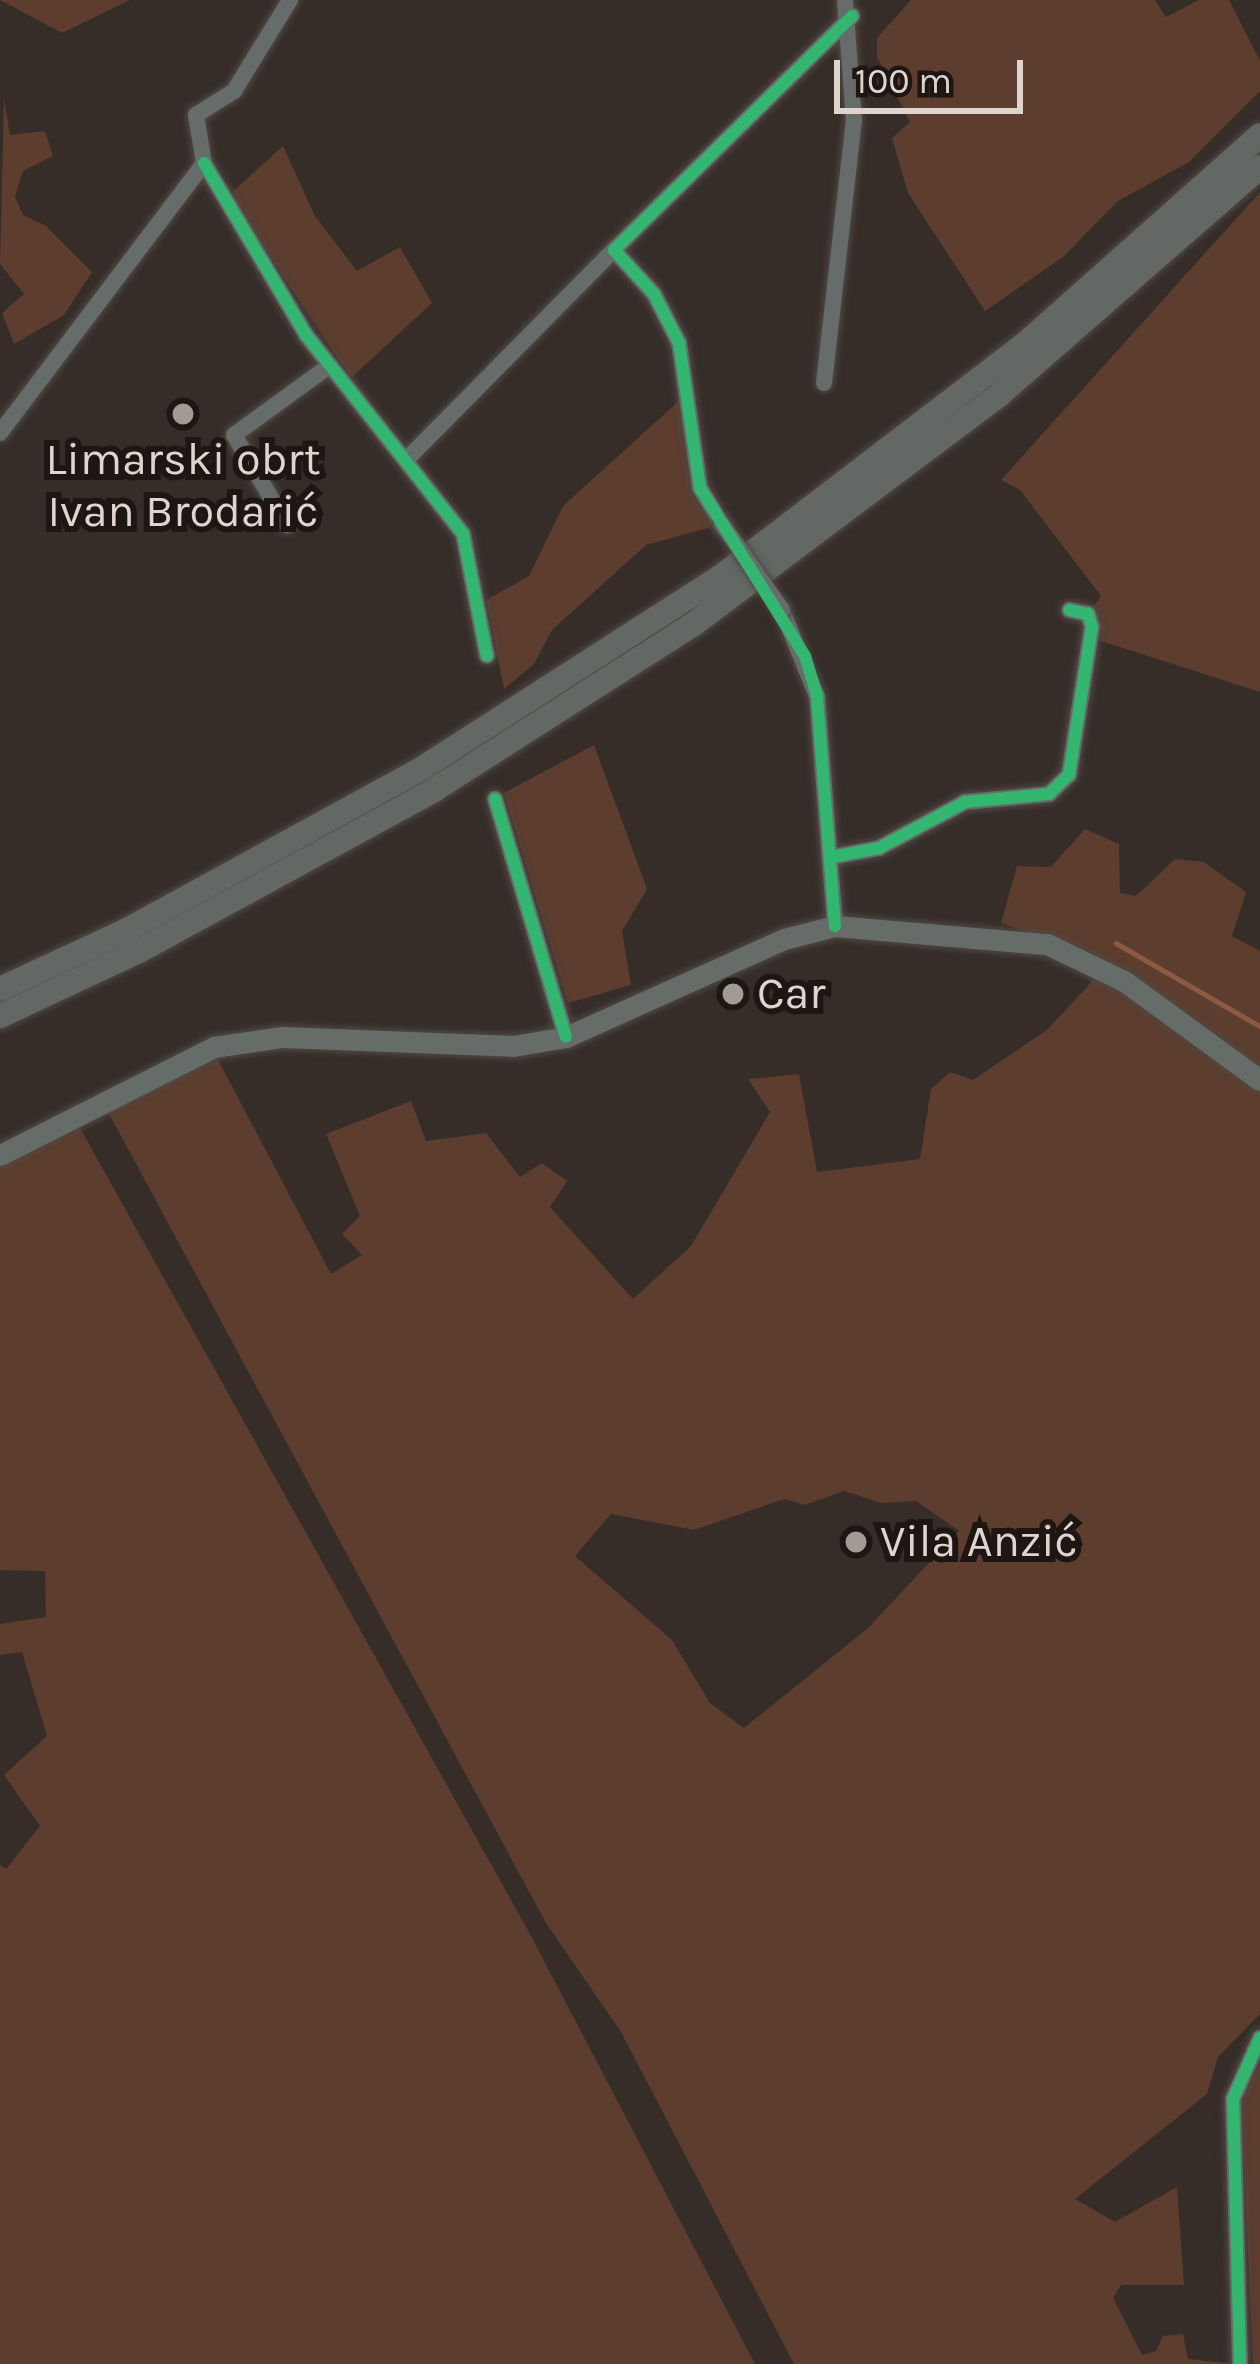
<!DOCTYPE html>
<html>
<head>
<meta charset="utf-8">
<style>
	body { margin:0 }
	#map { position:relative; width:1260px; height:2364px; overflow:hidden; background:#362d29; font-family:Karla,sans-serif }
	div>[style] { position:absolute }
	.green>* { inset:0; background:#5c3d2e }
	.stream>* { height:4.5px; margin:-2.25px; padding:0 2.25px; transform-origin:2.25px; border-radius:2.25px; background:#8c5a42 }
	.roads { filter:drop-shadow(0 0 3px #504944) drop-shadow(0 0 3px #504944) }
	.minor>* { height:16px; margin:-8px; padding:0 8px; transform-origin:8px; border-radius:8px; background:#656c69 }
	.major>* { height:21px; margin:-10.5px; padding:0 10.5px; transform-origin:10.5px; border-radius:10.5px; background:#666c68 }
	.highway>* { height:24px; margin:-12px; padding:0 12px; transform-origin:12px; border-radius:12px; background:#646864 }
	.bridges { filter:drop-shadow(0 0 3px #504944) drop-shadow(0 0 3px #504944) }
	.minor-bridge>* { height:16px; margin:-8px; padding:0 8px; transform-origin:8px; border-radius:8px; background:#656c69 }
	.cycleway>* { height:12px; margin:-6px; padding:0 6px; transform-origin:6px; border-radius:6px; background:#33b770 }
	.dots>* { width:33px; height:33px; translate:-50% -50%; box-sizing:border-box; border:6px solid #1d1612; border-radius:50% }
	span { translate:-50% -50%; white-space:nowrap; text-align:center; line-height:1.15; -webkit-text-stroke:12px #1d1612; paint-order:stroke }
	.poi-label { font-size:45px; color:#dfd4ce }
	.left { translate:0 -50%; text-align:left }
	.scale { position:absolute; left:834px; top:60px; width:189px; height:54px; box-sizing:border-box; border:6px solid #dfd4ce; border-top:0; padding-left:15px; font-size:36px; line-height:42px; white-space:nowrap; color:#dfd4ce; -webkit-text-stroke:9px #1d1612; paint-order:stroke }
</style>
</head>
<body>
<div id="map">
	<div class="green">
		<div style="clip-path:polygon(0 0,130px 0,62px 33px)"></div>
		<div style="clip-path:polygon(911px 0,1155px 0,1166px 17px,1199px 0,1229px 0,1260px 61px,1260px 91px,1189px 162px,1118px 201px,1063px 257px,985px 311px,908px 193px,892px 138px,910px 122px,877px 57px,877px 38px)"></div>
		<div style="clip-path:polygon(4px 99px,10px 135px,45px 131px,53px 156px,23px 171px,15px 197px,23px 215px,46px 226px,92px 272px,64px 315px,14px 344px,2px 313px,24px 294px,0 264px)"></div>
		<div style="clip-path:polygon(283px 146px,315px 216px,357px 271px,400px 247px,432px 303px,351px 378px,229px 195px)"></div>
		<div style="clip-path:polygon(1260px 192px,1260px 692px,1092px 638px,1088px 614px,1101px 596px,1020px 490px,1001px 480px)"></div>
		<div style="clip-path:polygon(681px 399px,715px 526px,646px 545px,552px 630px,534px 664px,504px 689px,486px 600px,529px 576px,563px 506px)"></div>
		<div style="clip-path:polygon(594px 745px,647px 889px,622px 931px,631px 985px,568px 1003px,504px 793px)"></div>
		<div style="clip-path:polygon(evenodd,1085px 829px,1119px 844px,1120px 893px,1136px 896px,1175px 859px,1204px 862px,1246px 892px,1232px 936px,1260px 951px,1260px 2014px,1218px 2057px,1207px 2094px,1075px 2199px,1115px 2222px,1177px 2187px,1184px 2285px,1121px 2285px,1113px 2298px,1142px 2355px,1156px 2351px,1163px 2336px,1183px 2334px,1188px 2359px,1234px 2364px,794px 2364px,621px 2032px,546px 1923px,107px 1110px,216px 1056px,331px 1274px,362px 1255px,342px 1234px,360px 1216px,326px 1134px,411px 1101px,426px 1141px,486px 1133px,520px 1177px,542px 1163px,567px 1181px,550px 1207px,633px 1299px,691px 1246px,770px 1112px,748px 1079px,799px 1074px,817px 1172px,920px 1159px,931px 1089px,950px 1072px,973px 1080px,1047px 1030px,1110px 962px,1001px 923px,1017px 866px,1051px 867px,1085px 829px,844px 1491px,881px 1503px,916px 1501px,959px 1531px,868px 1628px,744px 1728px,710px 1703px,672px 1640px,575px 1556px,611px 1514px,694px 1530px,784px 1499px,805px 1505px,844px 1491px)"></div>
		<div style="clip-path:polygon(80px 1128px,530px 1934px,755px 2364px,0 2364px,0 1865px,6px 1869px,40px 1826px,4px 1775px,47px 1736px,22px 1652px,0 1655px,0 1624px,46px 1617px,45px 1571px,0 1570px,0 1167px)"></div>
		<div style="clip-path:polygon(1260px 2051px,1260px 2364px,1253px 2364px,1241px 2099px)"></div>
	</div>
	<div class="stream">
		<div style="left:1116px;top:943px;width:166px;rotate:30deg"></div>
	</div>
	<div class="roads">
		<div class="minor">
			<div style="left:204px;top:163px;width:200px;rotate:59.3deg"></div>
			<div style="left:306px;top:335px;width:253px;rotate:51.7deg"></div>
			<div style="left:463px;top:534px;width:124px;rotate:78.9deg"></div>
			<div style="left:824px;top:383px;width:264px;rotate:-83.5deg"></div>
			<div style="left:854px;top:121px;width:121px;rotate:-94.3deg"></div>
			<div style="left:0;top:433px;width:338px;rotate:-52.9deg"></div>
			<div style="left:204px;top:163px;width:49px;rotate:-99.5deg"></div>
			<div style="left:196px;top:115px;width:45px;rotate:-32.3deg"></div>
			<div style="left:234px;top:91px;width:107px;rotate:-58.4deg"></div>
			<div style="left:408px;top:458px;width:293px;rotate:-45.3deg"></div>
			<div style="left:722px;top:524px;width:42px;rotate:-121.4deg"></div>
			<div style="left:700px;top:488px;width:147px;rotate:-98.2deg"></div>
			<div style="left:679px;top:343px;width:55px;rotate:-117deg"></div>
			<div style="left:654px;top:294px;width:59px;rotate:-132.3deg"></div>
			<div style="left:614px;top:250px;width:334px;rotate:-44.5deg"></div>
			<div style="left:287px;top:525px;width:104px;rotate:-120.5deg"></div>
			<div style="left:234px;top:435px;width:117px;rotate:-36deg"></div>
			<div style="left:782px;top:610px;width:93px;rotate:67.9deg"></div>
			<div style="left:817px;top:696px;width:231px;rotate:85.5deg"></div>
			<div style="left:495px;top:799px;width:248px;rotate:73.4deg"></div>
			<div style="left:832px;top:857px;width:48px;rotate:-10.8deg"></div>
			<div style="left:879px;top:848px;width:98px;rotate:-28.1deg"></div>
			<div style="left:965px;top:802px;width:84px;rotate:-5.4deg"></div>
			<div style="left:1049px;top:794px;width:28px;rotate:-44deg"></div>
			<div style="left:1069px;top:775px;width:150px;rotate:-81.2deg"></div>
			<div style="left:1092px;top:627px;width:14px;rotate:-107deg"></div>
			<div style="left:1088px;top:614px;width:19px;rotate:-168deg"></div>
			<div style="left:1240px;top:2364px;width:265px;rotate:-91.5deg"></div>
			<div style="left:1233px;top:2099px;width:67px;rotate:-66.1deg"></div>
		</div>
		<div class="major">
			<div style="left:0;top:1155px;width:240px;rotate:-26.8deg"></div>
			<div style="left:214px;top:1047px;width:69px;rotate:-8.4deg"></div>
			<div style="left:282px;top:1037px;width:231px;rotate:2.2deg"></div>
			<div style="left:513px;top:1046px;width:54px;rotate:-9.6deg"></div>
			<div style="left:566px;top:1037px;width:239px;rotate:-24.2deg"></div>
			<div style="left:784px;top:939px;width:53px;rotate:-14.3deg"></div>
			<div style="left:835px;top:926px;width:213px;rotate:4.9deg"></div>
			<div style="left:1047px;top:944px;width:85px;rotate:25.7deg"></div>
			<div style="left:1124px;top:981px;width:168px;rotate:36.1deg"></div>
		</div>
		<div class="highway">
			<div style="left:0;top:989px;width:142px;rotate:-24.9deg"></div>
			<div style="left:129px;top:929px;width:333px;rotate:-28.7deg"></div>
			<div style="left:421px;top:769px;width:354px;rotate:-32.7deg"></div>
			<div style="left:719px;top:578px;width:387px;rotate:-37.4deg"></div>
			<div style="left:1026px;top:343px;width:313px;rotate:-41.6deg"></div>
			<div style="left:0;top:1016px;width:153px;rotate:-25.1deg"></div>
			<div style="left:139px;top:951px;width:336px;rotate:-28.6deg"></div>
			<div style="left:434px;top:790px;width:308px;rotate:-32.6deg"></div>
			<div style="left:694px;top:624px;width:383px;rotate:-36.9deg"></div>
			<div style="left:1000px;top:394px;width:345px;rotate:-41.1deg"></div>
		</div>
	</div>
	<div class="bridges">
		<div class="minor-bridge">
			<div style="left:722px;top:524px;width:105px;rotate:55.1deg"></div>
		</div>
	</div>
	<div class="cycleway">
		<div style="left:204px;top:163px;width:200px;rotate:59.3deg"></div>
		<div style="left:306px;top:335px;width:253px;rotate:51.7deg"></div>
		<div style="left:463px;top:534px;width:124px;rotate:78.9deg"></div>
		<div style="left:495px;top:799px;width:248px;rotate:73.4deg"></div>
		<div style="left:832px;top:857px;width:48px;rotate:-10.8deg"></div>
		<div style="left:879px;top:848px;width:98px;rotate:-28.1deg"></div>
		<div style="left:965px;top:802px;width:84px;rotate:-5.4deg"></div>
		<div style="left:1049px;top:794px;width:28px;rotate:-44deg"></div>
		<div style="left:1069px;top:775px;width:150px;rotate:-81.2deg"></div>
		<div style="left:1092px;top:627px;width:14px;rotate:-107deg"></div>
		<div style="left:1088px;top:614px;width:19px;rotate:-168deg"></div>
		<div style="left:835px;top:926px;width:231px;rotate:-94.5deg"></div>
		<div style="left:817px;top:696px;width:42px;rotate:-106.7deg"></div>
		<div style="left:805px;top:656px;width:198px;rotate:-122deg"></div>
		<div style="left:700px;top:488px;width:147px;rotate:-98.2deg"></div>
		<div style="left:679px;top:343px;width:55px;rotate:-117deg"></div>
		<div style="left:654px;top:294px;width:59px;rotate:-132.3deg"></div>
		<div style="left:614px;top:250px;width:334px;rotate:-44.5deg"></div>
		<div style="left:1240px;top:2364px;width:265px;rotate:-91.5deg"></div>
		<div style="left:1233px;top:2099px;width:67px;rotate:-66.1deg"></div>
	</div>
	<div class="dots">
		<div style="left:183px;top:414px;background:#a49a94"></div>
		<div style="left:733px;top:994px;background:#a49a94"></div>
		<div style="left:856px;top:1542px;background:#a49a94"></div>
	</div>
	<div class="poi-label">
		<span style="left:183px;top:486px">Limarski obrt<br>Ivan Brodarić</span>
		<span class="left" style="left:757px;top:994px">Car</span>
		<span class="left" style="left:880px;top:1542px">Vila Anzić</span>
	</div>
	<div class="scale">100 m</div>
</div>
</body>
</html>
